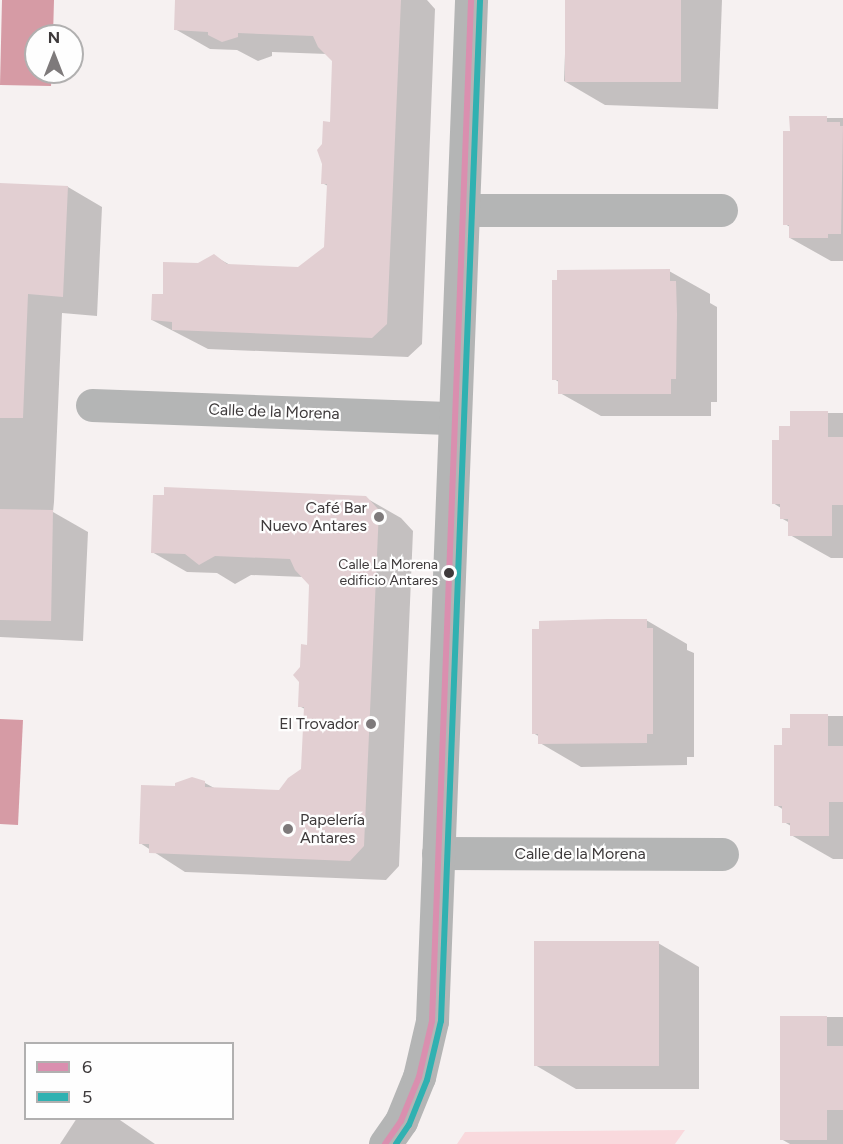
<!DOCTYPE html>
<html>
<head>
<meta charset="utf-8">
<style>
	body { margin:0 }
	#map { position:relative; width:843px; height:1144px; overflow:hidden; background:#f6f1f1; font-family:Figtree,sans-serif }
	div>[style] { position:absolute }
	.green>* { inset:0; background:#f9d9dd }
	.water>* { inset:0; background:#d69ba5 }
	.shadow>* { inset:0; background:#0003 }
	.building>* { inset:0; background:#e2cfd2; transform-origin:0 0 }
	.minor>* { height:33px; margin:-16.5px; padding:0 16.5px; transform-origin:16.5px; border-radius:16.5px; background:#b4b5b5 }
	.bus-1>* { height:6px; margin:-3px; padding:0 3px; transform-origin:3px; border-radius:3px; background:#da8faf }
	.bus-2>* { height:6px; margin:-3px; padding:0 3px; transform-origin:3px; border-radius:3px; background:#30b1b1 }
	.dots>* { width:16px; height:16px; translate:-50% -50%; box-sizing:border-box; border:3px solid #fefefe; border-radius:50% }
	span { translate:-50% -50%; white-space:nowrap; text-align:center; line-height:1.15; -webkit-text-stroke:4.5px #fefefe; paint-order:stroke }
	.bus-label { font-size:14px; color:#3e3a3b }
	.right { translate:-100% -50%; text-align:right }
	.street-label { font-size:16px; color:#3e3a3b }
	.poi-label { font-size:16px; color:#3e3a3b }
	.left { translate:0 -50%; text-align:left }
	.legend { position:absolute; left:24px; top:1042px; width:210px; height:78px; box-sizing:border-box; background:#fefefe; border:2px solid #b1b0b0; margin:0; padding:8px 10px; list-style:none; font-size:18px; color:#3e3a3b }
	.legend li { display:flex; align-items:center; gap:12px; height:30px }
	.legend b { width:30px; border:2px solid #b1b0b0 }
	.north { position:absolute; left:24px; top:24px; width:60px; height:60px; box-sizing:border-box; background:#fefefe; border:2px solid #b1b0b0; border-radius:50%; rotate:0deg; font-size:16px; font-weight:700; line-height:24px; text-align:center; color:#3e3a3b }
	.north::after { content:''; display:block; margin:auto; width:21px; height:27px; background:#7e7a7b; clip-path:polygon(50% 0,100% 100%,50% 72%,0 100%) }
</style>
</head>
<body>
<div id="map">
	<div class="green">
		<div style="clip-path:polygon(685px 1130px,675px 1144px,457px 1144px,465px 1132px)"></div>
	</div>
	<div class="water">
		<div style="clip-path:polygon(2px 0,54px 0,53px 36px,36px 36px,36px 72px,52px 72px,51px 86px,0 85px)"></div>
		<div style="clip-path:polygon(0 719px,23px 720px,18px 825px,0 824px)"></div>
	</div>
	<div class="shadow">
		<div style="clip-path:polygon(176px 0,427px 0,435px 9px,422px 344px,408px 357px,208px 349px,152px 320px,164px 296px,198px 265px,214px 256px,232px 266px,299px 269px,326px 247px,328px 186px,322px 183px,324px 145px,331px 123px,334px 60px,327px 54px,272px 52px,272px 56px,258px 61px,237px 50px,210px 49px,175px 29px)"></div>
		<div style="clip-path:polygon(567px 0,722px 0,718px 109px,605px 105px,564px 81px)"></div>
		<div style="clip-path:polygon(791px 118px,843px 118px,843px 261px,831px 261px,790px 238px,790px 227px,785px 224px)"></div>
		<div style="clip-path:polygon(0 185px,68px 187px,102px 207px,97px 316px,62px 313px,54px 502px,53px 512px,88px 532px,83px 641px,0 637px)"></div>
		<div style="clip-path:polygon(669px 271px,710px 294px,710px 303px,717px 307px,717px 402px,711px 402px,711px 416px,601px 416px,560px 393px,559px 382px,554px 379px)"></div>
		<div style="clip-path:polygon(792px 413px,843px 413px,843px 558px,831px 558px,790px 535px,790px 523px,781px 518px,781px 508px,773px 503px,781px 442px,792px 427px)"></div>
		<div style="clip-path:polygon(366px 498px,401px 518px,413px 531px,399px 866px,386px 880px,185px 872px,140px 843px,176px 788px,205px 783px,216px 789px,280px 791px,303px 770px,305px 709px,299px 706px,301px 668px,308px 646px,311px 584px,304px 577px,251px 575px,235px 584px,217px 573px,187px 572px,152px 552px)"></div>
		<div style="clip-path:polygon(646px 620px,687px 644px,687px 650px,694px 653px,694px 757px,687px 757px,687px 765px,581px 767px,540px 743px,540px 737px,533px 733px)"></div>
		<div style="clip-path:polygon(791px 716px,843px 716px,843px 859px,833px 859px,791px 835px,791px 826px,784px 822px,784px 810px,776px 805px,784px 746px,791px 730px)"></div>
		<div style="clip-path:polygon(658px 943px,699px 967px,699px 1089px,576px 1089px,535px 1065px)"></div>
		<div style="clip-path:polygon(781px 1017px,843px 1017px,843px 1144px,790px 1144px,781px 1139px)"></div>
		<div style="clip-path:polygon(77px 1118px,117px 1118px,155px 1144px,60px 1144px)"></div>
	</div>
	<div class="building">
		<div style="clip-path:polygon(175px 0,401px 0,387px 324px,372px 338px,172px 330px,172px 322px,151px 320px,152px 294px,163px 294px,163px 262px,198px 263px,214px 254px,227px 264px,298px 267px,324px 247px,327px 184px,321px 184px,322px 164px,317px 150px,322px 144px,323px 121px,330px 122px,332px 61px,318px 47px,313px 36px,238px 33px,238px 37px,222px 42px,208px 35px,208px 32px,174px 30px)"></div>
		<div style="left:565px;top:0;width:116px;height:82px"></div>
		<div style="clip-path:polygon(789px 116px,827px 116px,827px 122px,840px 122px,840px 126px,843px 126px,841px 234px,828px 234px,828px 238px,789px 238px,789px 225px,783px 225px,783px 131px,790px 131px)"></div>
		<div style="clip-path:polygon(0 183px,68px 186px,63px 297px,28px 294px,23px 418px,0 418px)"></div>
		<div style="clip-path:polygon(670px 269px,670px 281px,676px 281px,677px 314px,676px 379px,671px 379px,671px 394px,558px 394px,558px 380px,552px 380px,552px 280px,557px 280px,557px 270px)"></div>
		<div style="clip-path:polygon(790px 411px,828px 411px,828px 437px,843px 437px,843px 505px,832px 505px,832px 536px,788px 536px,788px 519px,780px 519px,780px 504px,772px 504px,772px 440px,779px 440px,779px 426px,790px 426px)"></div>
		<div style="clip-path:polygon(164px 487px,366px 496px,379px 510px,364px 846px,350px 861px,149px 853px,149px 844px,139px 844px,141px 785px,175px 786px,175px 783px,192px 777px,205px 781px,205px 787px,279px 790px,288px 778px,301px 769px,304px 707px,298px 707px,299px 682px,293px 675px,300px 667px,301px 644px,307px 645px,309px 585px,295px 570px,290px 559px,215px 556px,199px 565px,185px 554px,151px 553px,153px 495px,164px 495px)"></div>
		<div style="left:0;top:509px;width:53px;height:111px;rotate:1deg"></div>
		<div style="clip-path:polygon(607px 619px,647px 619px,647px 628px,653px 628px,653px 734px,647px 734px,647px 743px,538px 744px,538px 734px,532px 734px,532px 629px,539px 629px,539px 621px)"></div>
		<div style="clip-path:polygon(790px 714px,828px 714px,828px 746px,843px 746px,843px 802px,829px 802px,829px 836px,790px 836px,790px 823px,782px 823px,782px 806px,774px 806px,774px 745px,782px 745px,782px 728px,790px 728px)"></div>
		<div style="left:534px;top:941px;width:125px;height:125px"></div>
		<div style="clip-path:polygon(780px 1016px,827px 1016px,827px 1046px,843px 1046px,843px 1110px,827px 1110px,827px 1140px,780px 1140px)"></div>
	</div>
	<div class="minor">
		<div style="left:463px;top:210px;width:258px"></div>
		<div style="left:92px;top:405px;width:363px;rotate:2.1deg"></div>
		<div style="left:438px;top:853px;width:284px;rotate:0.2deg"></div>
		<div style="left:385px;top:1144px;width:28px;rotate:-55deg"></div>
		<div style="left:401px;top:1121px;width:48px;rotate:-67.8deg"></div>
		<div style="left:419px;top:1077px;width:57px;rotate:-76.9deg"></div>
		<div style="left:432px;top:1021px;width:1022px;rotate:-87.81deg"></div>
	</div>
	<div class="bus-1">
		<div style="left:385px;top:1144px;width:28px;rotate:-55deg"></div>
		<div style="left:401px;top:1121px;width:48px;rotate:-67.8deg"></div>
		<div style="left:419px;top:1077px;width:57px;rotate:-76.9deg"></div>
		<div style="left:432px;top:1021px;width:1022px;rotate:-87.81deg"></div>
	</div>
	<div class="bus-2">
		<div style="left:396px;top:1144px;width:23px;rotate:-56deg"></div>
		<div style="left:409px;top:1125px;width:48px;rotate:-68.2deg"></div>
		<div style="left:427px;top:1080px;width:61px;rotate:-76.7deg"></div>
		<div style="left:441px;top:1021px;width:1022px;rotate:-87.81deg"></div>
	</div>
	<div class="dots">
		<div style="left:379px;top:517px;background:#7e7a7b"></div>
		<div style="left:449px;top:573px;background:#3e3a3b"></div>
		<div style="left:371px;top:724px;background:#7e7a7b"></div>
		<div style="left:288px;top:829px;background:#7e7a7b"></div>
	</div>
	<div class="bus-label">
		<span class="right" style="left:438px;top:573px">Calle La Morena<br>edificio Antares</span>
	</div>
	<div class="street-label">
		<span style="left:274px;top:412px;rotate:2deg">Calle de la Morena</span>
		<span style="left:580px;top:854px">Calle de la Morena</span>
	</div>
	<div class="poi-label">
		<span class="right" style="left:367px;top:517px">Café Bar<br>Nuevo Antares</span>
		<span class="right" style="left:359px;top:724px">El Trovador</span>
		<span class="left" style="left:300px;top:829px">Papelería<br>Antares</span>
	</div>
	<ul class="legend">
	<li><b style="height:8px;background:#da8faf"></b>6</li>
	<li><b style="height:8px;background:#30b1b1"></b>5</li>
	</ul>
	<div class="north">N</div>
</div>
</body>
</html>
